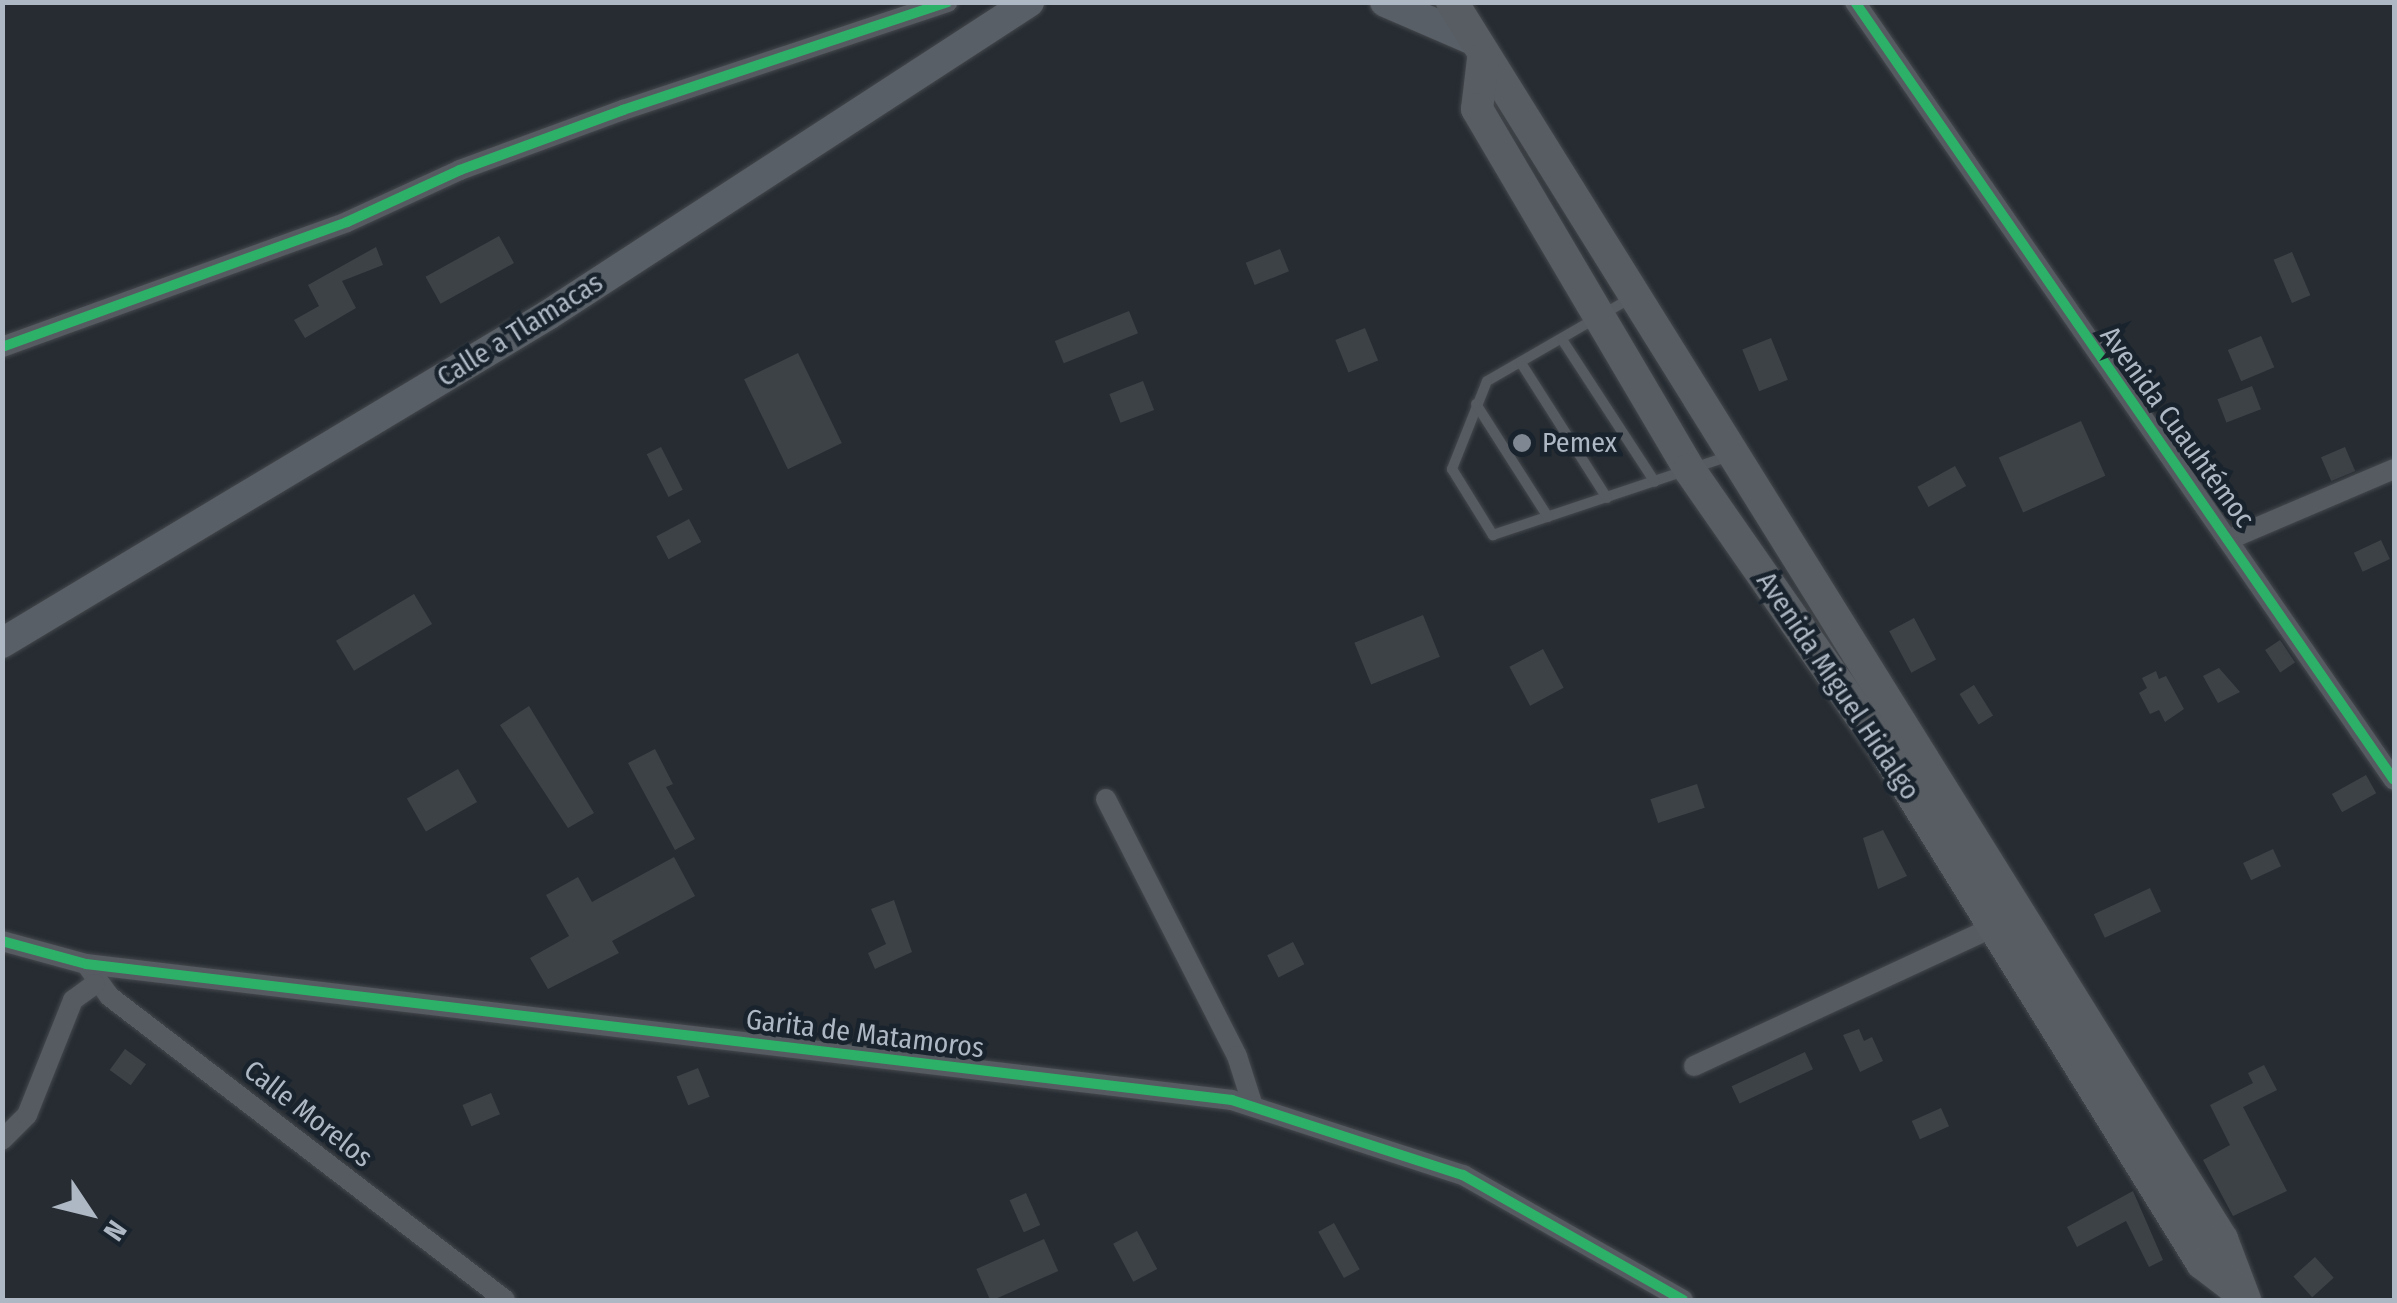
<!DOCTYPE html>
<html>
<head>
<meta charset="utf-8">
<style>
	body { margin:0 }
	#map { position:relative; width:2397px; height:1303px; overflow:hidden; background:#262c32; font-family:"Fira Sans Condensed",sans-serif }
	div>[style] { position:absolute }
	.building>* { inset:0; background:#3d4247; transform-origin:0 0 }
	.roads { filter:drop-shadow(0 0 2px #44484d) drop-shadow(0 0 2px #44484d) }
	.lane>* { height:10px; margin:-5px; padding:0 5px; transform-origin:5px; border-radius:5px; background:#565a61 }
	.street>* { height:20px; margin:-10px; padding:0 10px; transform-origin:10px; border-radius:10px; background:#565a61 }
	.secondary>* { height:30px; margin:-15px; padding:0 15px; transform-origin:15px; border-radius:15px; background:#595f66 }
	.primary>* { height:32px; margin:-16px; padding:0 16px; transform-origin:16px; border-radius:16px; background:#585d63 }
	.cycleway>* { height:10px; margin:-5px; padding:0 5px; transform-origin:5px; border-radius:5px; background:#2db169 }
	.dots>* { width:28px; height:28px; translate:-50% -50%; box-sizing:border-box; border:5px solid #19232d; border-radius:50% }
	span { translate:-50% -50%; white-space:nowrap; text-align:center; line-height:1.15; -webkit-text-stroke:9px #19232d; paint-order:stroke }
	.street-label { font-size:28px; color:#aeb8c5 }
	.poi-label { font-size:28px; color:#aeb8c5 }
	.left { translate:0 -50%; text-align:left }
	.frame { position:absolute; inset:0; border:5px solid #aeb8c5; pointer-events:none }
	.north { position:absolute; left:40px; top:1163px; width:100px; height:100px; -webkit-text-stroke:8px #19232d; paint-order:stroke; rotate:125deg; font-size:28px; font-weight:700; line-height:40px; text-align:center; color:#aeb8c5 }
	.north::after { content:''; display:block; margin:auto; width:35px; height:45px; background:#aeb8c5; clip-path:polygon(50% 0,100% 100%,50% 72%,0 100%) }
</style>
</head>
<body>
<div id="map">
	<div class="building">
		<div style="left:499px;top:236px;width:31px;height:84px;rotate:61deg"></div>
		<div style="clip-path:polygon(376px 247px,383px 265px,342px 281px,356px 308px,305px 338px,294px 320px,319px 306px,308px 285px)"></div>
		<div style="left:1280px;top:249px;width:24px;height:37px;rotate:68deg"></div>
		<div style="left:2292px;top:252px;width:47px;height:20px;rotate:67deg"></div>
		<div style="left:1129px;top:311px;width:24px;height:80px;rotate:68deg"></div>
		<div style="left:1365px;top:328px;width:35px;height:32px;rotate:68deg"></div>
		<div style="left:2261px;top:336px;width:34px;height:36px;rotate:67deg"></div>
		<div style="left:1771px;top:338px;width:45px;height:31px;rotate:68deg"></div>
		<div style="left:798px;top:353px;width:100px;height:60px;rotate:64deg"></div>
		<div style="left:1143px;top:381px;width:31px;height:36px;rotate:69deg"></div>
		<div style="left:2252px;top:386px;width:25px;height:37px;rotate:69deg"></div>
		<div style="left:2081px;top:421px;width:60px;height:90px;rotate:66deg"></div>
		<div style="left:661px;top:447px;width:48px;height:16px;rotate:63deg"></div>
		<div style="left:2345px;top:447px;width:26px;height:26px;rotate:67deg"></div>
		<div style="left:1955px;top:466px;width:23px;height:43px;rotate:61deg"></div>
		<div style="left:689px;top:519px;width:26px;height:37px;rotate:62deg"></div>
		<div style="left:2381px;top:540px;width:21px;height:30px;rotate:65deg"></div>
		<div style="left:414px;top:594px;width:35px;height:91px;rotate:59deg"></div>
		<div style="left:1423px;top:615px;width:45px;height:74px;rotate:68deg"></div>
		<div style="left:1914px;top:618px;width:47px;height:28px;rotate:62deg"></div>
		<div style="left:2280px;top:640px;width:27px;height:18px;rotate:56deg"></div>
		<div style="left:1543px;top:649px;width:44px;height:38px;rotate:62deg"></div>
		<div style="clip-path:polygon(2219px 668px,2240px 692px,2218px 703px,2203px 676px)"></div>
		<div style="clip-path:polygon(2156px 671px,2159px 679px,2166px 676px,2184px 709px,2165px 722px,2159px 710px,2150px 714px,2139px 693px,2147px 688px,2142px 678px)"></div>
		<div style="left:1974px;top:685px;width:36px;height:17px;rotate:58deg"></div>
		<div style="clip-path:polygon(529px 706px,594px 813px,568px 828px,500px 725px)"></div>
		<div style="clip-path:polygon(655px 749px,673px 784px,666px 787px,695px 839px,675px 850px,628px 763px)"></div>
		<div style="left:458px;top:769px;width:38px;height:59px;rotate:60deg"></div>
		<div style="left:2366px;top:775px;width:21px;height:39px;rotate:61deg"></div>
		<div style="left:1697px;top:784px;width:25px;height:49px;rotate:72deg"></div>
		<div style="clip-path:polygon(1883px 830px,1907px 876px,1878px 889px,1863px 838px)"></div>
		<div style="left:2273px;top:849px;width:19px;height:33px;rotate:65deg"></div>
		<div style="clip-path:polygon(674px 857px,695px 896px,612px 941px,619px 953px,548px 989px,530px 958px,569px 936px,546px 895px,578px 877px,592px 902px)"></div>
		<div style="left:2150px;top:888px;width:26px;height:62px;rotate:65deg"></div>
		<div style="clip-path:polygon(894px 900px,912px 952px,875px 969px,868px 953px,886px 944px,871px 909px)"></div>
		<div style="left:1293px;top:942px;width:25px;height:29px;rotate:63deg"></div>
		<div style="clip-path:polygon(1859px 1029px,1864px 1041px,1872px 1037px,1883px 1061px,1860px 1072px,1843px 1035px)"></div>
		<div style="left:125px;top:1049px;width:26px;height:26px;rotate:36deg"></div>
		<div style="left:1805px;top:1052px;width:19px;height:81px;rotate:65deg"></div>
		<div style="clip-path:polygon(2264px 1065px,2277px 1090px,2243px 1107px,2287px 1191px,2233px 1216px,2203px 1160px,2230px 1145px,2210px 1105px,2253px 1083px,2248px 1073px)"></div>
		<div style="left:698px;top:1068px;width:31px;height:23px;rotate:68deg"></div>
		<div style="left:491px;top:1093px;width:23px;height:31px;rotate:67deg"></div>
		<div style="left:1941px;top:1108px;width:20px;height:32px;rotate:66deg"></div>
		<div style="clip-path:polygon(2133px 1191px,2163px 1260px,2149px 1267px,2126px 1221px,2077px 1247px,2067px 1227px)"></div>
		<div style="left:1026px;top:1193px;width:35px;height:18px;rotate:66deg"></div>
		<div style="left:1334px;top:1223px;width:53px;height:18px;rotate:61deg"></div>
		<div style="left:1137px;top:1231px;width:43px;height:27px;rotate:62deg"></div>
		<div style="left:1044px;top:1239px;width:35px;height:74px;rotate:66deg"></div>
		<div style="left:2315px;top:1257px;width:28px;height:29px;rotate:48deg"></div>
	</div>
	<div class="roads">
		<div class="lane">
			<div style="left:1631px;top:298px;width:166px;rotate:150deg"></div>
			<div style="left:1487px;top:381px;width:95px;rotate:111.7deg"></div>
			<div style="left:1452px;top:469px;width:78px;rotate:58.2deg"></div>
			<div style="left:1493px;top:535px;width:249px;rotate:-18.5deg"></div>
			<div style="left:1563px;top:341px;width:168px;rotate:56.9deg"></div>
			<div style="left:1521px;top:363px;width:160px;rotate:57.5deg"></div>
			<div style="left:1476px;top:404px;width:134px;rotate:57.5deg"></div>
		</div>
		<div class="street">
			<div style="left:1855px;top:2px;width:946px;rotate:55.29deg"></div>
			<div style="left:2px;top:347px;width:367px;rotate:-19.9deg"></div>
			<div style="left:347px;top:222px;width:124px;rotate:-24.7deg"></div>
			<div style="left:460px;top:170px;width:174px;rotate:-20.2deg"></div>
			<div style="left:623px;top:110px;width:342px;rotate:-18.4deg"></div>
			<div style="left:2230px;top:539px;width:178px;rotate:-23.1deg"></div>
			<div style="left:1106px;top:799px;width:288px;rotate:63deg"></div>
			<div style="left:1237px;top:1056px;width:52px;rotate:72.3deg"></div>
			<div style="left:2px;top:941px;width:87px;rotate:15.3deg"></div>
			<div style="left:86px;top:964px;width:1154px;rotate:6.77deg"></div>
			<div style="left:1232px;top:1100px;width:243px;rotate:18deg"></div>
			<div style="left:1463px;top:1175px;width:253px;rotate:29.6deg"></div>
			<div style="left:86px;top:964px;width:39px;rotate:54deg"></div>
			<div style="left:109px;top:996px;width:499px;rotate:37.5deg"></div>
			<div style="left:1694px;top:1066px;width:330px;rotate:-24.9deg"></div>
			<div style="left:2px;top:1140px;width:35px;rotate:-45deg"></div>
			<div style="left:27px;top:1115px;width:124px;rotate:-68.2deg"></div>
			<div style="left:73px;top:1000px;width:27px;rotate:-36deg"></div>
		</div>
		<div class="secondary">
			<div style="left:1385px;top:2px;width:94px;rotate:23.3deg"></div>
			<div style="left:2px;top:643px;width:637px;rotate:-30.99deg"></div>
			<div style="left:548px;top:315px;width:574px;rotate:-33.05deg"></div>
		</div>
		<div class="primary">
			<div style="left:1452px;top:2px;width:1457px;rotate:58.1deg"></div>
			<div style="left:2222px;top:1239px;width:65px;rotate:69.3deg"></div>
			<div style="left:1483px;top:59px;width:50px;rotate:96.8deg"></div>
			<div style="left:1477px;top:109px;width:418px;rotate:59.5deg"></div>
			<div style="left:1689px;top:469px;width:340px;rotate:55.2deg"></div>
			<div style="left:1883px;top:748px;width:606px;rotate:58.23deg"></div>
			<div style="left:2202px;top:1263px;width:49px;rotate:37.6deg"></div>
		</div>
	</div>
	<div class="cycleway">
		<div style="left:1855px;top:2px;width:946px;rotate:55.29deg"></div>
		<div style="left:2px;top:347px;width:367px;rotate:-19.9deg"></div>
		<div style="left:347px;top:222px;width:124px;rotate:-24.7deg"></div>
		<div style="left:460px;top:170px;width:174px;rotate:-20.2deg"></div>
		<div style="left:623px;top:110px;width:342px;rotate:-18.4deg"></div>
		<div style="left:2px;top:941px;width:87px;rotate:15.3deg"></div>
		<div style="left:86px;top:964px;width:1154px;rotate:6.77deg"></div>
		<div style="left:1232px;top:1100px;width:243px;rotate:18deg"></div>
		<div style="left:1463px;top:1175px;width:253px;rotate:29.6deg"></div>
	</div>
	<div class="dots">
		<div style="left:1522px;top:443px;background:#7e8792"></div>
	</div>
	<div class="street-label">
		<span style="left:520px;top:330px;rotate:-32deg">Calle a Tlamacas</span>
		<span style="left:2177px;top:427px;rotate:54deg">Avenida Cuauhtémoc</span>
		<span style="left:1838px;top:686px;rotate:56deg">Avenida Miguel Hidalgo</span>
		<span style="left:865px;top:1034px;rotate:7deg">Garita de Matamoros</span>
		<span style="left:308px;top:1114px;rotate:38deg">Calle Morelos</span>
	</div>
	<div class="poi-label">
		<span class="left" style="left:1542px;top:443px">Pemex</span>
	</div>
	<div class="frame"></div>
	<div class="north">N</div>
</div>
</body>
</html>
